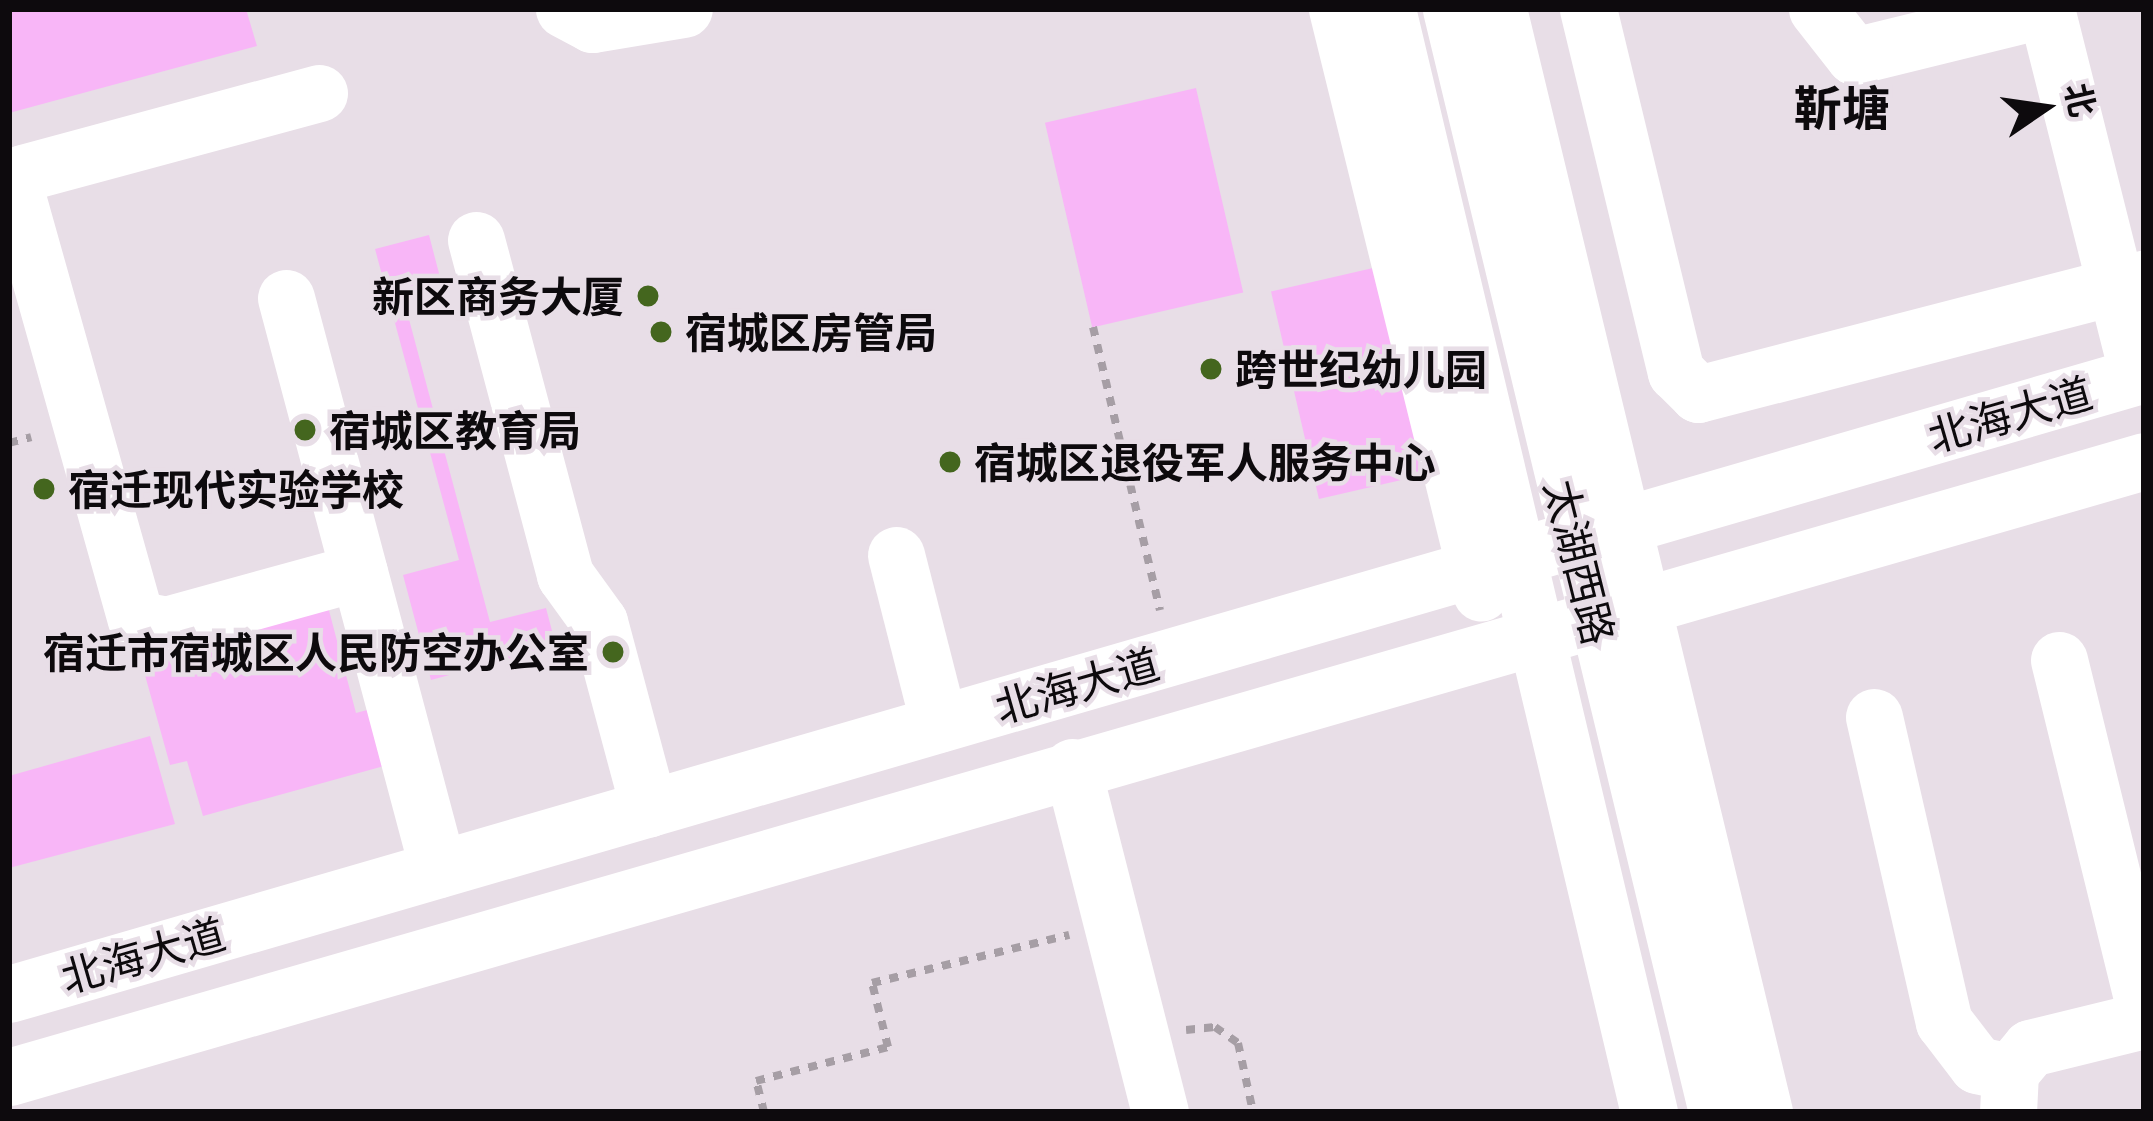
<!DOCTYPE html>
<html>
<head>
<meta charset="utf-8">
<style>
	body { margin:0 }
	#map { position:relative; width:2153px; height:1121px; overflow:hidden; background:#e8dee7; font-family:"Noto Sans","Noto Sans SC",sans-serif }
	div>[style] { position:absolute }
	.green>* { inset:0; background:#f8b6f7; transform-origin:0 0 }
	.path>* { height:8px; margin-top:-4px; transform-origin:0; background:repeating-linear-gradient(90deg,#a69ea5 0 9px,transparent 0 18px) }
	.minor>* { height:57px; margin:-28.5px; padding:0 28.5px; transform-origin:28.5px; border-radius:28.5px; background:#fff }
	.dots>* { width:33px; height:33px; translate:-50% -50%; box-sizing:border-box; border:6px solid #e8dee7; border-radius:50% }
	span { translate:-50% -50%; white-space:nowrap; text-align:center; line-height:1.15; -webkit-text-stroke:9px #e8dee7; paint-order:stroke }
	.poi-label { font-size:42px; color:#0d0a0d; font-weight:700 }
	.right { translate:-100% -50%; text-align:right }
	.left { translate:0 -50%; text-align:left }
	.street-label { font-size:42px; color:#0d0a0d }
	.quarter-label { font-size:48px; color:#0d0a0d; font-weight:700 }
	.frame { position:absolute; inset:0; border:12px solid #0d0a0d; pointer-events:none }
	.north { position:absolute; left:1985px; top:48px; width:120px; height:120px; -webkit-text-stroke:9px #e8dee7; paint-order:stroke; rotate:77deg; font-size:33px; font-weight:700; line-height:48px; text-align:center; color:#0d0a0d }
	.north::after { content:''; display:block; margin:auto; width:42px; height:54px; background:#0d0a0d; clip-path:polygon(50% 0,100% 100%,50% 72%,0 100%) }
</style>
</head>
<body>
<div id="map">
	<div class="green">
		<div style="clip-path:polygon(9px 9px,246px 9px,257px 46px,9px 113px)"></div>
		<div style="left:1196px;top:88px;width:210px;height:155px;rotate:77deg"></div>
		<div style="clip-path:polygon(429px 235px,441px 281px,402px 293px,490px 622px,546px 608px,556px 646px,431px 680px,403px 575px,459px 560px,375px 249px)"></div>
		<div style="left:1386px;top:265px;width:213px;height:118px;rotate:77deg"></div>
		<div style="clip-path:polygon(326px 599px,356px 713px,367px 710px,384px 766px,203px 816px,187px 761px,170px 765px,138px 650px)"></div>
		<div style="clip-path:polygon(150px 736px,175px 824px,9px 868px,9px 776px)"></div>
	</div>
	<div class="path">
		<div style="left:1093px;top:327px;width:291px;rotate:76.7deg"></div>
		<div style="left:9px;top:443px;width:23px;rotate:-15deg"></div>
		<div style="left:1186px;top:1030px;width:29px;rotate:-6deg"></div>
		<div style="left:1215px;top:1027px;width:28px;rotate:35deg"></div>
		<div style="left:1238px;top:1043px;width:71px;rotate:77.7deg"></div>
		<div style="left:764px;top:1112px;width:32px;rotate:-104deg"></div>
		<div style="left:756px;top:1081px;width:136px;rotate:-14.4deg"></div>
		<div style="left:888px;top:1047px;width:66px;rotate:-104deg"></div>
		<div style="left:872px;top:983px;width:203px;rotate:-13.7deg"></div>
	</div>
	<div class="minor">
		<div style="left:564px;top:9px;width:32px;rotate:28deg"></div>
		<div style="left:592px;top:24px;width:93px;rotate:-9.3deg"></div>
		<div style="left:1337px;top:9px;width:601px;rotate:76.15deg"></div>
		<div style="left:1387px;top:9px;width:1134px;rotate:76.64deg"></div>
		<div style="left:1451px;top:9px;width:1135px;rotate:76.44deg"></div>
		<div style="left:1498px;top:9px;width:1135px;rotate:76.44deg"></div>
		<div style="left:1588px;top:9px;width:374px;rotate:76.4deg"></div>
		<div style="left:1676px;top:372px;width:31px;rotate:45deg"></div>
		<div style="left:1698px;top:394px;width:461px;rotate:-14.5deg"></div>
		<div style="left:1817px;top:9px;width:60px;rotate:51.8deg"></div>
		<div style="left:1854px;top:56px;width:193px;rotate:-13.8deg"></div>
		<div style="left:2046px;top:9px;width:378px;rotate:75.9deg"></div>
		<div style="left:319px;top:93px;width:307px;rotate:164.9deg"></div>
		<div style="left:23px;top:173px;width:16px;rotate:125deg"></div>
		<div style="left:14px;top:186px;width:450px;rotate:74.3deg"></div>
		<div style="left:136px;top:619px;width:31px;rotate:11deg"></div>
		<div style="left:166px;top:625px;width:200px;rotate:-15.4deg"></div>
		<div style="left:476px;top:240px;width:347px;rotate:75.1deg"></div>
		<div style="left:565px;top:575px;width:58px;rotate:54.1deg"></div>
		<div style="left:599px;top:622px;width:193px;rotate:75deg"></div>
		<div style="left:286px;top:298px;width:591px;rotate:75.09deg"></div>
		<div style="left:896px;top:555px;width:174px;rotate:75.7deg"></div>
		<div style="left:2059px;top:660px;width:356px;rotate:76.2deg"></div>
		<div style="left:1874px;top:717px;width:313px;rotate:77.1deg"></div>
		<div style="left:1944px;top:1022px;width:54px;rotate:52.5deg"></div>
		<div style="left:1977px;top:1065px;width:34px;rotate:12deg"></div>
		<div style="left:1072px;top:767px;width:356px;rotate:75.7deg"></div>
		<div style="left:9px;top:994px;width:2223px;rotate:-16.19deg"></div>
		<div style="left:9px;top:1077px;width:2222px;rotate:-16.09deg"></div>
		<div style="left:2008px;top:1112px;width:40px;rotate:-87.1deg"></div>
		<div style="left:2010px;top:1072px;width:31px;rotate:-50deg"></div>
		<div style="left:2030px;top:1048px;width:117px;rotate:-13.8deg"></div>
	</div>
	<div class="dots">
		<div style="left:648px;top:296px;background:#44661e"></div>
		<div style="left:661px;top:332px;background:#44661e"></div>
		<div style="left:1211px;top:369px;background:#44661e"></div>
		<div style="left:305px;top:430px;background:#44661e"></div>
		<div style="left:950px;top:462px;background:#44661e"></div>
		<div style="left:44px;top:489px;background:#44661e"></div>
		<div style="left:613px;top:652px;background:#44661e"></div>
	</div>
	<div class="poi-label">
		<span class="right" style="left:624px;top:296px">新区商务大厦</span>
		<span class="left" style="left:685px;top:332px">宿城区房管局</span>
		<span class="left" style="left:1235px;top:369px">跨世纪幼儿园</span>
		<span class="left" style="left:329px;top:430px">宿城区教育局</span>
		<span class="left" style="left:974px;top:462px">宿城区退役军人服务中心</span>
		<span class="left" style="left:68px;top:489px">宿迁现代实验学校</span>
		<span class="right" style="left:589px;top:652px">宿迁市宿城区人民防空办公室</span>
	</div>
	<div class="street-label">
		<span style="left:2010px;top:414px;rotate:-16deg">北海大道</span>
		<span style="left:1580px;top:562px;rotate:76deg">太湖西路</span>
		<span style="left:1077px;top:685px;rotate:-16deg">北海大道</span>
		<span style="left:143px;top:955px;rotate:-16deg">北海大道</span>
	</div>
	<div class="quarter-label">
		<span style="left:1842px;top:108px">靳塘</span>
	</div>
	<div class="frame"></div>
	<div class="north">北</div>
</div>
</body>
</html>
